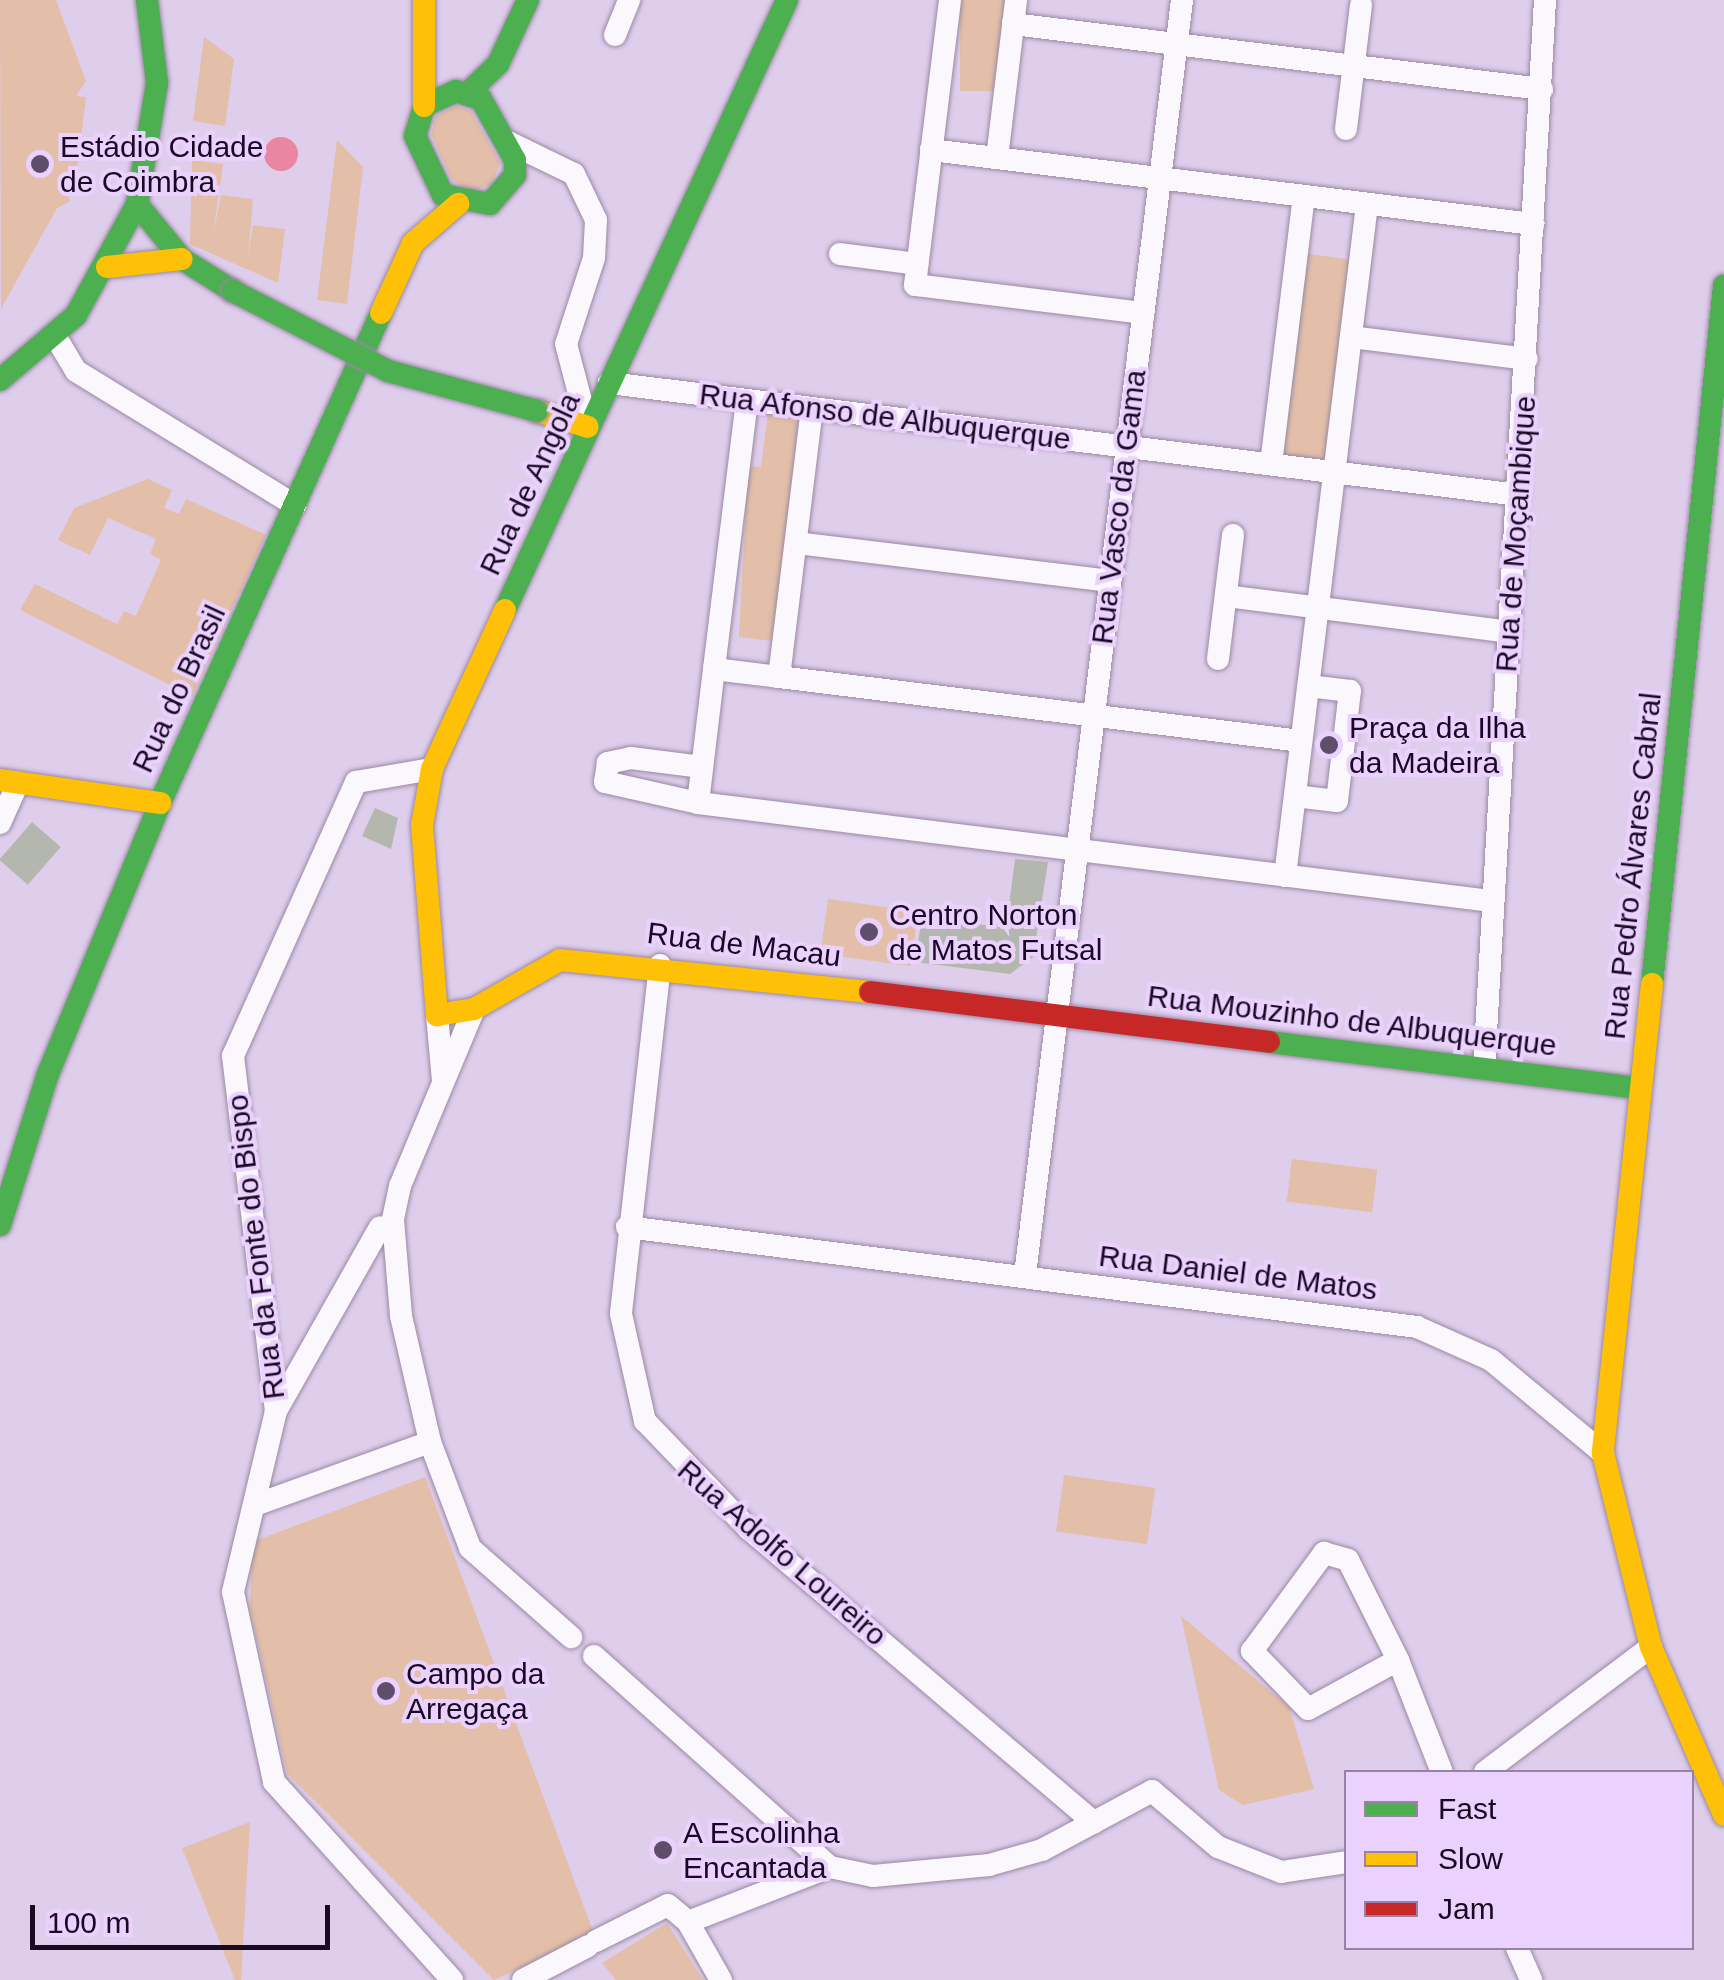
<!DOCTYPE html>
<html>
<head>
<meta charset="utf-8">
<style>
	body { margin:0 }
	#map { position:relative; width:1724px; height:1980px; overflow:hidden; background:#dfcdec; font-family:Arial,sans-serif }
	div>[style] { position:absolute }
	.green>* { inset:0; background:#e3bea8; transform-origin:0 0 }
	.water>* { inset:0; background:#e986a1 }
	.round { border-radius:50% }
	.building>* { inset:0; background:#b4b7ae; transform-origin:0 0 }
	.roads { filter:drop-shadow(0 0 2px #9989a3) drop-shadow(0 0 2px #9989a3) }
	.street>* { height:22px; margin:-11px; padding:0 11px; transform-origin:11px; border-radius:11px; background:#faf8fc }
	.fast>* { height:22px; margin:-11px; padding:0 11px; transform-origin:11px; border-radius:11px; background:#4caf50 }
	.slow>* { height:22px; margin:-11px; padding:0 11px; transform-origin:11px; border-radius:11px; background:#ffc107 }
	.jam>* { height:22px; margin:-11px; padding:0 11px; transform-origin:11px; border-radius:11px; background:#c62828 }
	.bridges { filter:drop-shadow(0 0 2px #9989a3) drop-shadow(0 0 2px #9989a3) }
	.fast-bridge>* { height:22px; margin:-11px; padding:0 11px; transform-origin:11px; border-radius:11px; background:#4caf50 }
	.dots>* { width:28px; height:28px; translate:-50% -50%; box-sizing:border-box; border:5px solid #ebd1fd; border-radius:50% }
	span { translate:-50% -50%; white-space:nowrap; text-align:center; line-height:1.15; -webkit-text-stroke:8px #ebd1fd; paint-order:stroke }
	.poi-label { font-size:30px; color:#190923 }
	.left { translate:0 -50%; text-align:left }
	.street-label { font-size:30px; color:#190923 }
	.legend { position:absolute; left:1344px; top:1770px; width:350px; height:180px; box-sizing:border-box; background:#ebd1fd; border:2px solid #9781a6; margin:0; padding:12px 18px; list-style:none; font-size:30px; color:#190923 }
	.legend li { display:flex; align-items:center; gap:20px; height:50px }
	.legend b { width:50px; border:2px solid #9781a6 }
	.scale { position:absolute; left:30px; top:1905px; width:300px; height:45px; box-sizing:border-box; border:5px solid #190923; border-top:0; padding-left:12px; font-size:30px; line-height:35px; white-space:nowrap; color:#190923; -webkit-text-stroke:8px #ebd1fd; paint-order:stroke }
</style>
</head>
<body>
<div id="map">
	<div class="green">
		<div style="clip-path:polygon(0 0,56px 0,86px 81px,76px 96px,86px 97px,75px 187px,64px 189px,70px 201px,57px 208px,1px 309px)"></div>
		<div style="left:960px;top:0;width:48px;height:91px"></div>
		<div style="clip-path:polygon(204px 37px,234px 59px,225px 126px,193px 121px)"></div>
		<div style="clip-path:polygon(456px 106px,471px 111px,500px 163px,492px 184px,472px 191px,452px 180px,431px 134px,436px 116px)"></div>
		<div style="clip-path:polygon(337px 140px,363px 167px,347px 304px,317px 300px)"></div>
		<div style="clip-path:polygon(192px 160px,223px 164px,213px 235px,221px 195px,253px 199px,248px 256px,253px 225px,285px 229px,278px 283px,190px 244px)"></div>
		<div style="left:1303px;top:253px;width:50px;height:205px;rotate:8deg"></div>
		<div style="clip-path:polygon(768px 413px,799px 416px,773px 641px,739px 637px,748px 466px,761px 467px)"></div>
		<div style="clip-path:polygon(148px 479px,172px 490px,164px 508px,179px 514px,186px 499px,266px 535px,192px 696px,20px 610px,35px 584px,117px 624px,124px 611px,136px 616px,161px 560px,150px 554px,156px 539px,108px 518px,90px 555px,58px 540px,74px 508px)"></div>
		<div style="left:828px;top:899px;width:91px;height:55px;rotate:8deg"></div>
		<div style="left:1292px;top:1159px;width:86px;height:43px;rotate:7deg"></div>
		<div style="left:1064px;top:1475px;width:92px;height:57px;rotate:8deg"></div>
		<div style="clip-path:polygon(425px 1477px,594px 1934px,494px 1980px,287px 1773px,250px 1609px,252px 1542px)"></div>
		<div style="clip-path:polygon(1181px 1616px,1289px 1707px,1314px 1789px,1243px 1805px,1219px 1790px)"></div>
		<div style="clip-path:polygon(250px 1822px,241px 1980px,235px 1980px,182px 1848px)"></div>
		<div style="clip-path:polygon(667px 1923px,703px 1980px,616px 1980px,602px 1963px)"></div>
	</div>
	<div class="water">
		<div class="round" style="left:264px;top:137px;width:34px;height:34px"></div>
	</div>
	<div class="building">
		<div style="clip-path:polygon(375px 808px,398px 818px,391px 849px,362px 836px)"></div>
		<div style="left:32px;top:822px;width:38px;height:50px;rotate:41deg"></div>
		<div style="clip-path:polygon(1015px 859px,1048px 862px,1033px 957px,1010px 974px,915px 962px,922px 917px,1006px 928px)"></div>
	</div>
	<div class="roads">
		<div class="street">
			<div style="left:950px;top:0;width:287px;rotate:97deg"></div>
			<div style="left:915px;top:285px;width:230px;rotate:7deg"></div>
			<div style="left:1013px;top:24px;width:533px;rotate:7.01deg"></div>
			<div style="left:615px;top:35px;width:38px;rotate:-68deg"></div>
			<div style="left:1346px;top:129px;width:125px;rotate:-83.1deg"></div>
			<div style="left:508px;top:142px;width:73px;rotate:25.9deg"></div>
			<div style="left:574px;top:174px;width:51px;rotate:64.4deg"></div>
			<div style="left:596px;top:220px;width:38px;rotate:93deg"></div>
			<div style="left:594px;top:258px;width:90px;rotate:108deg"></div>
			<div style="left:566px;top:344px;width:86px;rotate:75.2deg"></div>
			<div style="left:931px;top:150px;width:607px;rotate:7.01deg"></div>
			<div style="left:997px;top:158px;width:159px;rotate:-83.1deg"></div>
			<div style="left:840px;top:254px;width:78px;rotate:7.4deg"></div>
			<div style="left:55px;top:336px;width:41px;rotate:59deg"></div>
			<div style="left:76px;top:371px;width:257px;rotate:31.5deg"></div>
			<div style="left:1351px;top:337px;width:177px;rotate:7.1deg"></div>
			<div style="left:609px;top:383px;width:916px;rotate:7.02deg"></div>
			<div style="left:747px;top:400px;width:271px;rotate:97deg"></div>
			<div style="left:714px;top:669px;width:65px;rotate:7deg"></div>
			<div style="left:779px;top:677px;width:271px;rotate:-83deg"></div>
			<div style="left:1271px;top:464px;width:270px;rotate:-83deg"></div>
			<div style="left:796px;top:543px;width:316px;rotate:6.9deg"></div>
			<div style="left:1226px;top:596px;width:286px;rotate:7.2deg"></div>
			<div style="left:1218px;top:659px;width:125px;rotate:-83.1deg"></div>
			<div style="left:779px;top:677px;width:526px;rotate:6.99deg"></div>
			<div style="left:702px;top:767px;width:72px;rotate:-172.8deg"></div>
			<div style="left:631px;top:758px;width:24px;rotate:168deg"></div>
			<div style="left:608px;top:763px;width:19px;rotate:99deg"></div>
			<div style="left:605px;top:782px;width:95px;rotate:12.7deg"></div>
			<div style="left:698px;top:803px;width:800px;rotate:7.04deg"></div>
			<div style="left:432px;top:769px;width:77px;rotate:170.3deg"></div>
			<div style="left:356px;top:782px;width:300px;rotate:114.2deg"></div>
			<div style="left:233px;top:1056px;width:358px;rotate:83.1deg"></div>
			<div style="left:276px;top:1411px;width:186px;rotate:103.4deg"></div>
			<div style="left:233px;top:1592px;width:194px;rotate:77.8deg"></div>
			<div style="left:274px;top:1782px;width:266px;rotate:48deg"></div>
			<div style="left:1295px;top:796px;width:42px;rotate:6.8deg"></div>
			<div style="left:1337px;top:801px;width:111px;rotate:-83.3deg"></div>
			<div style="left:1350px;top:691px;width:42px;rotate:-173.2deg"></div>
			<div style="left:698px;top:803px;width:135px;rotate:-83.2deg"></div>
			<div style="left:0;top:823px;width:44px;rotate:-65.8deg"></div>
			<div style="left:1285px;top:876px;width:677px;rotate:-83.04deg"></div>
			<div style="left:660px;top:965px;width:351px;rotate:96.4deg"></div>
			<div style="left:621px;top:1314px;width:110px;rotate:77.4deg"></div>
			<div style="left:645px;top:1421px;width:150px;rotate:46.1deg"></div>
			<div style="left:749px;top:1529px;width:453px;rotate:40.4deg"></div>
			<div style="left:474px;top:1009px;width:192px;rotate:112.7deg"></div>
			<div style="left:400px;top:1186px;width:35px;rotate:102deg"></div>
			<div style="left:393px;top:1220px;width:96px;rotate:85.2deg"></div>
			<div style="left:401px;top:1316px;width:129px;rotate:77deg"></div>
			<div style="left:430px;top:1442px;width:113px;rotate:69.3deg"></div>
			<div style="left:470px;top:1548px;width:135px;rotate:41.4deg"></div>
			<div style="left:437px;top:1015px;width:66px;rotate:84.8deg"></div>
			<div style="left:1484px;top:1068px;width:1070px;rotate:-86.73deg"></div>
			<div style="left:627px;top:1227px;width:796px;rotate:7.21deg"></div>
			<div style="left:1417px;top:1327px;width:81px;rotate:24deg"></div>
			<div style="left:1491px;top:1360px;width:146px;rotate:39.7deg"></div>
			<div style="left:1025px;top:1275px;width:1285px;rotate:-82.98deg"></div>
			<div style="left:276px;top:1411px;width:211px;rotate:-60.5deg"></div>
			<div style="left:255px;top:1505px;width:186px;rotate:-19.8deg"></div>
			<div style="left:594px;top:1656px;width:317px;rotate:41.8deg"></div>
			<div style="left:1398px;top:1660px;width:102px;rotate:151.4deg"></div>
			<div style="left:1308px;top:1709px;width:81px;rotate:-134deg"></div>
			<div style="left:1252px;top:1651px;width:122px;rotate:-53.7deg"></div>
			<div style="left:1324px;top:1553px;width:25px;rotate:16deg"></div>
			<div style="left:1348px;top:1560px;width:112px;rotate:63.4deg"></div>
			<div style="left:1398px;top:1660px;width:120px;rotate:68.6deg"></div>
			<div style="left:1485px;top:1772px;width:208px;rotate:-37deg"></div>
			<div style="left:688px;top:1922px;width:67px;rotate:60.4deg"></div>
			<div style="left:596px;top:1941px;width:80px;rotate:-26.6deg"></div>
			<div style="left:668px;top:1905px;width:26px;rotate:40deg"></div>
			<div style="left:688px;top:1922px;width:152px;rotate:-21.2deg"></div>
			<div style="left:830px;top:1867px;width:44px;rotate:11.8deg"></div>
			<div style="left:873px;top:1876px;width:117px;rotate:-5.4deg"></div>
			<div style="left:989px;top:1865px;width:55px;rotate:-15.8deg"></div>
			<div style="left:1042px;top:1850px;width:125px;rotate:-28.2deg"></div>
			<div style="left:1152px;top:1791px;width:87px;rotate:40.3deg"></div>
			<div style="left:1218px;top:1847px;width:68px;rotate:21.6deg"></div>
			<div style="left:1281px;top:1872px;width:66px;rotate:-8.7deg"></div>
			<div style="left:1517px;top:1948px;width:35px;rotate:66deg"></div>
			<div style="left:523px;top:1980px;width:73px;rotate:-27.6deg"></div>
		</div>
		<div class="fast">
			<div style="left:456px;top:91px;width:26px;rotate:18deg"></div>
			<div style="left:481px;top:99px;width:70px;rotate:60.9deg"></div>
			<div style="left:515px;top:160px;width:15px;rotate:90deg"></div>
			<div style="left:515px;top:175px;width:38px;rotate:131deg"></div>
			<div style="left:490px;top:204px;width:48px;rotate:-169.2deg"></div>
			<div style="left:443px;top:195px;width:65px;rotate:-115.4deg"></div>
			<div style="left:415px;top:136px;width:31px;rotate:-73deg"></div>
			<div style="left:424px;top:106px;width:35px;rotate:-25deg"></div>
			<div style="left:468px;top:93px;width:42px;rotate:-44deg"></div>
			<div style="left:498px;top:64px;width:71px;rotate:-64.9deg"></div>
			<div style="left:137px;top:204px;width:71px;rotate:50.7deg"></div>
			<div style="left:182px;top:259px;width:60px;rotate:32.1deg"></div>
			<div style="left:0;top:380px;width:100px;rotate:-40.5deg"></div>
			<div style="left:76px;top:315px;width:127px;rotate:-61.2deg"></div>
			<div style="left:137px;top:204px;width:123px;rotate:-80.6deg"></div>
			<div style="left:157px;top:83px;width:84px;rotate:-96.9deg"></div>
			<div style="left:505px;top:610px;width:672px;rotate:-65.19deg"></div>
			<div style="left:1652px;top:984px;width:702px;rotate:-84.11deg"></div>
			<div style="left:1269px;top:1042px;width:374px;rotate:7.1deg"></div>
			<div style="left:0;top:1225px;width:158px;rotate:-72.4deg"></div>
			<div style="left:48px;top:1074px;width:293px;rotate:-67.5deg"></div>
			<div style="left:160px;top:803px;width:538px;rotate:-65.72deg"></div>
		</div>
		<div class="slow">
			<div style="left:424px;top:0;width:106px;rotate:90deg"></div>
			<div style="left:107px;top:267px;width:75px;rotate:-6.1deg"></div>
			<div style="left:381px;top:313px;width:77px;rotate:-65.4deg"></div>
			<div style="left:413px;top:243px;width:60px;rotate:-40.9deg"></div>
			<div style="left:537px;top:411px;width:53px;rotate:17.4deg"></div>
			<div style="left:505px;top:610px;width:175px;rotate:114.7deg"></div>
			<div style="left:432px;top:769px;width:57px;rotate:100.1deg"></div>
			<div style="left:422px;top:825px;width:191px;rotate:85.5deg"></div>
			<div style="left:437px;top:1015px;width:37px;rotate:-9deg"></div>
			<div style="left:474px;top:1009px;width:99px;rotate:-29.7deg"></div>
			<div style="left:560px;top:960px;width:312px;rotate:5.9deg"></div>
			<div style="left:0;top:780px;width:162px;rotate:8.2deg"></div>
			<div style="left:1652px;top:984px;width:472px;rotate:96deg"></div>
			<div style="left:1603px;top:1453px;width:200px;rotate:76.1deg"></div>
			<div style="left:1651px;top:1647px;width:183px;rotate:66.5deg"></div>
		</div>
		<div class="jam">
			<div style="left:870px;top:992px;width:402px;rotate:7.1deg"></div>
		</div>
	</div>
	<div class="bridges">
		<div class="fast-bridge">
			<div style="left:233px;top:291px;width:174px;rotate:27.3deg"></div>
			<div style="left:388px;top:371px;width:154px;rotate:15deg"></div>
		</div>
	</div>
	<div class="dots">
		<div style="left:40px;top:164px;background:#5e4e69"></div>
		<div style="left:1329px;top:745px;background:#5e4e69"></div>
		<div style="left:869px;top:932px;background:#5e4e69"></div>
		<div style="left:386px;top:1691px;background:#5e4e69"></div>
		<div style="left:663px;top:1850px;background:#5e4e69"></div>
	</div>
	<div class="poi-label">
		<span class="left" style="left:60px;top:164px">Estádio Cidade<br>de Coimbra</span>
		<span class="left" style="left:1349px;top:745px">Praça da Ilha<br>da Madeira</span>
		<span class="left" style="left:889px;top:932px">Centro Norton<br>de Matos Futsal</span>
		<span class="left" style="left:406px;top:1691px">Campo da<br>Arregaça</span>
		<span class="left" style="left:683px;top:1850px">A Escolinha<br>Encantada</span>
	</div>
	<div class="street-label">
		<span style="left:885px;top:417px;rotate:7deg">Rua Afonso de Albuquerque</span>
		<span style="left:530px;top:484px;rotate:-65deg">Rua de Angola</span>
		<span style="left:1119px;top:507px;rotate:-83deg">Rua Vasco da Gama</span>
		<span style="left:1516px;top:534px;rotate:-86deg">Rua de Moçambique</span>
		<span style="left:179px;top:689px;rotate:-65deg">Rua do Brasil</span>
		<span style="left:1633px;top:866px;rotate:-84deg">Rua Pedro Álvares Cabral</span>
		<span style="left:744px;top:945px;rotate:7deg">Rua de Macau</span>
		<span style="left:1352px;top:1021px;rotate:7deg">Rua Mouzinho de Albuquerque</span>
		<span style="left:256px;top:1247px;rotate:-97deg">Rua da Fonte do Bispo</span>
		<span style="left:1238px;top:1273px;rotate:7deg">Rua Daniel de Matos</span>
		<span style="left:782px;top:1553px;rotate:41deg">Rua Adolfo Loureiro</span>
	</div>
	<ul class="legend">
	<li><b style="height:12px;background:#4caf50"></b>Fast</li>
	<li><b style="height:12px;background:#ffc107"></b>Slow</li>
	<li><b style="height:12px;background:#c62828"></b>Jam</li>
	</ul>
	<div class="scale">100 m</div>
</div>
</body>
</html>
